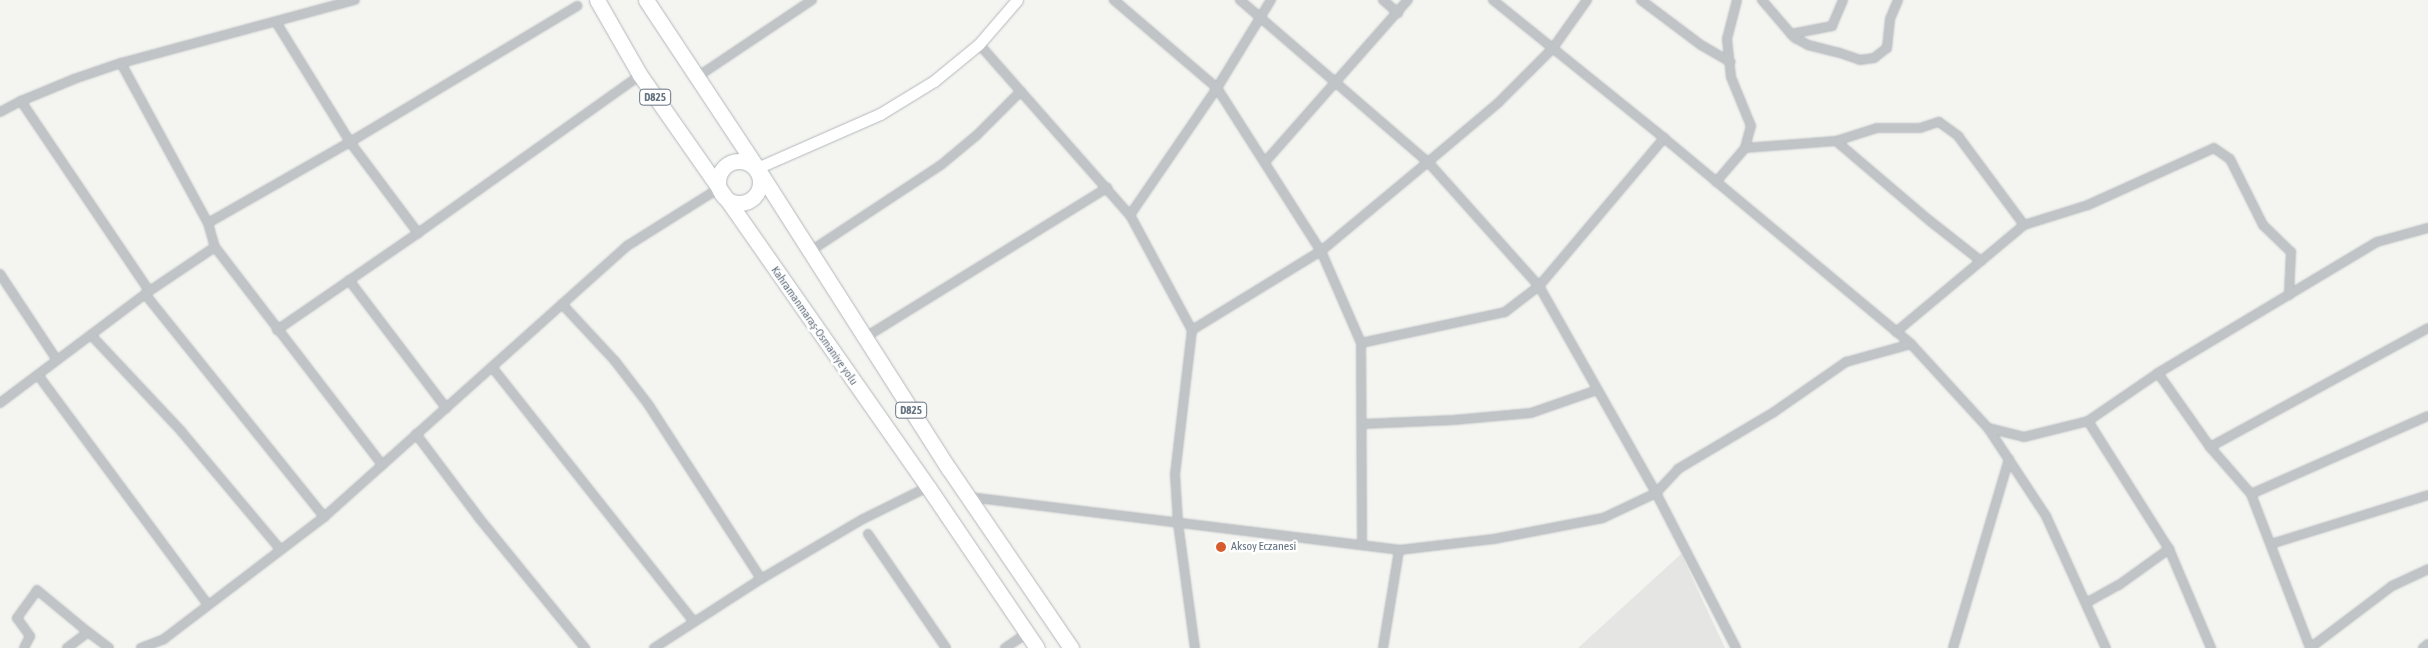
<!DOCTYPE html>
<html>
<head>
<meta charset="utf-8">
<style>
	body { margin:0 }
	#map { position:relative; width:2428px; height:648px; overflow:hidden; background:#f4f5f1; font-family:"Asap Condensed",sans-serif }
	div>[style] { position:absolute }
	.built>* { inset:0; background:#e5e6e4 }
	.roads { filter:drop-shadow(0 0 1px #b3b7bb) drop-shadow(0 0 1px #b3b7bb) }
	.street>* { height:8px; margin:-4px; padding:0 4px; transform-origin:4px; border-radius:4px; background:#c0c4c7 }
	.secondary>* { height:11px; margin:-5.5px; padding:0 5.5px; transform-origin:5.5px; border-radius:5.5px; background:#fff }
	.highway>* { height:15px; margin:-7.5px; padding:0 7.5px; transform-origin:7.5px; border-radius:7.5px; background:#fff }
	.highway>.ring { margin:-7.5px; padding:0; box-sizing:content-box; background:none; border:15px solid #fff; border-radius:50% }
	.dots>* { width:14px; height:14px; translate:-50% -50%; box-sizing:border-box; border:2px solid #fff; border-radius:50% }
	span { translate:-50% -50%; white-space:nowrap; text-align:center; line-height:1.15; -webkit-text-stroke:5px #fff; paint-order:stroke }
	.shield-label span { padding:1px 4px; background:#fff; border:1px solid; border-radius:4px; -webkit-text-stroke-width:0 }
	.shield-label { font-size:11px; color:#657380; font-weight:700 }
	.street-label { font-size:12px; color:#657380 }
	.poi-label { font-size:12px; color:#657380 }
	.left { translate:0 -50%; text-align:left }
</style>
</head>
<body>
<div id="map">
	<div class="built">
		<div style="clip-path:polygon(1681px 554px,1725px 648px,1578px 648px)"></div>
	</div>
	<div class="roads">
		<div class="street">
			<div style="left:1114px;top:0;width:135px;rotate:40.5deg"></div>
			<div style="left:1217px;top:88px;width:193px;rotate:57.5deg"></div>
			<div style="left:1321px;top:251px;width:100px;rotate:66.5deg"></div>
			<div style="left:1361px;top:343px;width:202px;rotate:89.7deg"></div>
			<div style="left:1240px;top:0;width:248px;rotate:40.8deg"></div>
			<div style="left:1428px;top:162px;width:166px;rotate:48.2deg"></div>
			<div style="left:1539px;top:286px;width:238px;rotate:60.5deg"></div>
			<div style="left:1656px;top:493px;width:174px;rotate:62.7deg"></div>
			<div style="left:1383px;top:0;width:20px;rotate:41deg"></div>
			<div style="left:1493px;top:0;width:220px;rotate:38.9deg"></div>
			<div style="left:1664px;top:138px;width:322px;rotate:39.8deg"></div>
			<div style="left:1911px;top:344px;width:114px;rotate:47.5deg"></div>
			<div style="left:1988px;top:428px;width:105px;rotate:56.6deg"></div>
			<div style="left:2046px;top:516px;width:145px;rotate:65.6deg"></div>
			<div style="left:1641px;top:0;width:75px;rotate:36.9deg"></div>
			<div style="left:1701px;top:45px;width:34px;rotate:30deg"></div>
			<div style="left:1762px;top:0;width:45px;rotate:49.5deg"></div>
			<div style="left:1791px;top:34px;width:42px;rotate:-11deg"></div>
			<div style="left:1832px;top:26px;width:28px;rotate:-67deg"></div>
			<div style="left:276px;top:22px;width:141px;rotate:58.3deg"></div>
			<div style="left:350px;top:142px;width:114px;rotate:53.2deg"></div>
			<div style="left:1791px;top:34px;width:6px;rotate:45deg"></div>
			<div style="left:1795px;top:38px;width:15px;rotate:28deg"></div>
			<div style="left:1808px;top:45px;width:30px;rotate:14deg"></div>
			<div style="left:1837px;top:52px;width:24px;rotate:19deg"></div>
			<div style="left:1860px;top:60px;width:14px;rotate:-8deg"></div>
			<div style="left:1874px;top:58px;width:16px;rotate:-38deg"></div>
			<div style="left:1887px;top:48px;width:29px;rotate:-84deg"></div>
			<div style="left:1890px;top:19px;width:21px;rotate:-67deg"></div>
			<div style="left:979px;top:44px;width:228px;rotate:48.6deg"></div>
			<div style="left:1130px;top:215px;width:131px;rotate:61.7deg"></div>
			<div style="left:1192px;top:330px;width:145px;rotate:96.7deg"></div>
			<div style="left:1175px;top:474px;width:49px;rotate:86.5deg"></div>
			<div style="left:1178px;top:523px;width:126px;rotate:82.3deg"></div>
			<div style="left:121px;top:63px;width:182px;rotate:61.5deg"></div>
			<div style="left:208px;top:223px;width:25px;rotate:74deg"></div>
			<div style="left:215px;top:247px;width:275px;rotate:52.5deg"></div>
			<div style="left:697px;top:77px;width:138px;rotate:-33.8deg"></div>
			<div style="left:21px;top:101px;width:229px;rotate:56deg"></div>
			<div style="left:0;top:112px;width:24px;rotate:-28deg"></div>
			<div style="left:21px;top:101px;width:57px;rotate:-22.5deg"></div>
			<div style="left:74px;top:79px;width:50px;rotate:-18.8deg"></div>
			<div style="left:121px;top:63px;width:242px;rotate:-15.1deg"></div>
			<div style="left:1836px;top:141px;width:43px;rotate:-17.6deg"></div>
			<div style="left:1877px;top:128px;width:43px"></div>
			<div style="left:1920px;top:128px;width:20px;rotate:-18deg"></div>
			<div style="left:1939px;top:122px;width:24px;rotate:36deg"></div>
			<div style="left:1958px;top:136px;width:111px;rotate:53.4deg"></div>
			<div style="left:1745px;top:148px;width:91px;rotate:-4.4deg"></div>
			<div style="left:1836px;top:141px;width:123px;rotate:40.4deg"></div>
			<div style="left:1930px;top:221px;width:65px;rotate:38.1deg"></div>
			<div style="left:1265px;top:162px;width:216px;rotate:-48.6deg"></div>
			<div style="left:1716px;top:182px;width:45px;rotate:-49.5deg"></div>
			<div style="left:1745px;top:148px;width:23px;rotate:-75deg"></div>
			<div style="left:1751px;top:126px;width:53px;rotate:-112.2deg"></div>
			<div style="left:1731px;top:77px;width:38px;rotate:-96deg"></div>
			<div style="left:1727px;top:39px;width:40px;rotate:-75.6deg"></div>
			<div style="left:1130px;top:215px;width:154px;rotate:-55.6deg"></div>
			<div style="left:1217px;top:88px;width:103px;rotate:-58.5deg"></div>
			<div style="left:208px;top:223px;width:163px;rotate:-29.7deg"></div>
			<div style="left:350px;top:142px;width:265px;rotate:-30.9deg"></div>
			<div style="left:809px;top:252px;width:158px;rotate:-33.4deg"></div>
			<div style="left:941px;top:165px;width:47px;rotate:-39.8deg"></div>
			<div style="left:977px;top:135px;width:62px;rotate:-45deg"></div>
			<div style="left:0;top:274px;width:103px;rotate:56.5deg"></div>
			<div style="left:349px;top:280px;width:161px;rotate:52.8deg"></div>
			<div style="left:145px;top:294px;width:286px;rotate:51.2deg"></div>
			<div style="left:562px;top:304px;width:78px;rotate:47.1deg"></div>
			<div style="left:615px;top:361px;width:54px;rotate:52.5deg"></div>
			<div style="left:648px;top:404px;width:208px;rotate:57.1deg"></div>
			<div style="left:277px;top:330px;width:171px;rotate:-34.5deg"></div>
			<div style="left:418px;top:233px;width:272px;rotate:-35.4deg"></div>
			<div style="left:1192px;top:330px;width:151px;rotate:-31.5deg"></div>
			<div style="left:1321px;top:251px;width:139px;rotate:-39.8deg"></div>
			<div style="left:1428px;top:162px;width:92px;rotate:-40.1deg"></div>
			<div style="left:1498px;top:103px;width:78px;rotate:-45deg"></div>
			<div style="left:1553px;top:48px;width:59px;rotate:-54.7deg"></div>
			<div style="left:1896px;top:332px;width:167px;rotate:-39.9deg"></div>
			<div style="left:2024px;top:225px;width:67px;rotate:-17.4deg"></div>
			<div style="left:2088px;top:205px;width:138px;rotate:-24.3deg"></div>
			<div style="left:2214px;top:148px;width:19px;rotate:35deg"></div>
			<div style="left:2230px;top:159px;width:74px;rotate:63.4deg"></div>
			<div style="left:2263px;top:225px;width:39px;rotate:44deg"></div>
			<div style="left:2291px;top:252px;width:43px;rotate:92.7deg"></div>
			<div style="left:91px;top:335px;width:132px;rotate:46.8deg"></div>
			<div style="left:181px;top:431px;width:155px;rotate:50deg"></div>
			<div style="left:864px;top:338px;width:286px;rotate:-31.7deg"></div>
			<div style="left:1361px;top:343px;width:147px;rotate:-12.1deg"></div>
			<div style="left:1505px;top:312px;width:43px;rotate:-37.4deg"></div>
			<div style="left:1539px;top:286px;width:194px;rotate:-49.8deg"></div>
			<div style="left:492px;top:367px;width:325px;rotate:51.6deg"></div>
			<div style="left:2158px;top:373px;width:90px;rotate:54.9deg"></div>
			<div style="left:2210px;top:447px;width:62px;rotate:48.9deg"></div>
			<div style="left:2251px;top:494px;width:165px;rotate:69deg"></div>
			<div style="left:38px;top:375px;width:286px;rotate:53.5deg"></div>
			<div style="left:0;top:403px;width:181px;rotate:-36.9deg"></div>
			<div style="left:145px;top:294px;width:84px;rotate:-33.9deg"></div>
			<div style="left:2088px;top:421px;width:151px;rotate:57.7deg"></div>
			<div style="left:2169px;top:549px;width:108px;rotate:67deg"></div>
			<div style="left:1362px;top:424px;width:92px;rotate:-2.5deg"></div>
			<div style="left:1454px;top:420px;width:77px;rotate:-5.2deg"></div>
			<div style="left:1531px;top:413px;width:70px;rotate:-19.2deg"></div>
			<div style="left:1988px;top:428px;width:37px;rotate:14deg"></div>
			<div style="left:2024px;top:437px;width:66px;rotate:-14deg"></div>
			<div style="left:2088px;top:421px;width:85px;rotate:-34.4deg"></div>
			<div style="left:2158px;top:373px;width:255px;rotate:-30.9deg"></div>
			<div style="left:2377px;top:242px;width:53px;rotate:-15.4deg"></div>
			<div style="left:416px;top:434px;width:105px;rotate:53.1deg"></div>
			<div style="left:479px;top:518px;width:168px;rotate:50.8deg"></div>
			<div style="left:2210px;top:447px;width:248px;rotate:-28.6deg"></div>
			<div style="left:2251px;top:494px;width:193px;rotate:-23.8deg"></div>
			<div style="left:969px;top:497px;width:433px;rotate:7deg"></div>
			<div style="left:1399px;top:550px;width:96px;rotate:-6.6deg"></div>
			<div style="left:1494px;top:539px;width:111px;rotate:-10.9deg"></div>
			<div style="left:1603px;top:518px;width:59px;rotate:-25.3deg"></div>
			<div style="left:1656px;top:493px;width:33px;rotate:-47deg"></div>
			<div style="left:1678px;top:469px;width:112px;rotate:-30.7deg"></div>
			<div style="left:1774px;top:412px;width:88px;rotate:-34.8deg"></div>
			<div style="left:1846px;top:362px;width:67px;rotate:-15.5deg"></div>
			<div style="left:868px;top:534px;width:138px;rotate:55.6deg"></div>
			<div style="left:2271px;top:544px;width:164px;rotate:-17.3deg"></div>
			<div style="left:2086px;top:603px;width:38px;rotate:-29deg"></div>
			<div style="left:2119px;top:585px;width:62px;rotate:-35.8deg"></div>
			<div style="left:24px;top:648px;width:13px;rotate:-63deg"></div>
			<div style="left:30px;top:636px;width:22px;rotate:-126deg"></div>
			<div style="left:17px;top:618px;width:34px;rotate:-54deg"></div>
			<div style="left:37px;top:590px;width:66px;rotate:39.5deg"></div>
			<div style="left:67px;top:648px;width:26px;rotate:-37deg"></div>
			<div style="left:88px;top:632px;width:26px;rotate:37deg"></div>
			<div style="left:141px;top:648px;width:25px;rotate:-21deg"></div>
			<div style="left:164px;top:639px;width:201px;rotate:-37.3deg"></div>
			<div style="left:324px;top:517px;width:407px;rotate:-41.8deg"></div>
			<div style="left:627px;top:246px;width:107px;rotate:-32.1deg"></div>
			<div style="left:654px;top:648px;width:127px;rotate:-32.8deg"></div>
			<div style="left:761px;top:579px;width:118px;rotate:-30.5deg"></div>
			<div style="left:863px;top:519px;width:72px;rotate:-26.2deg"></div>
			<div style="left:1005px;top:648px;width:27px;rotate:-34deg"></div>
			<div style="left:1383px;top:648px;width:99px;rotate:-80.7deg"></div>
			<div style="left:1953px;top:648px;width:197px;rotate:-73.5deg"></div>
			<div style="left:2310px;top:648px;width:103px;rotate:-37.1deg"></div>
			<div style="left:2392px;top:586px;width:40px;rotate:-25deg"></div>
			<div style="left:2423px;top:648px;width:6px;rotate:-39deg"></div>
		</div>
		<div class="secondary">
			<div style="left:757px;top:168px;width:134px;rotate:-23.7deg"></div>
			<div style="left:880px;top:114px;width:63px;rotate:-31.4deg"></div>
			<div style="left:934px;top:81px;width:58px;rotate:-39.4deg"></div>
			<div style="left:979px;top:44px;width:58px;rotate:-49.2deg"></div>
		</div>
		<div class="highway">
			<div style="left:597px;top:0;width:86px;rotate:60.2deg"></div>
			<div style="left:640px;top:75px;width:503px;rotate:55.05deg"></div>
			<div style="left:928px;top:487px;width:194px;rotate:55.9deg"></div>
			<div style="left:646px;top:0;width:201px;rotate:56.5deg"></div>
			<div style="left:757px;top:168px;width:357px;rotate:57.5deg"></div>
			<div style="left:949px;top:469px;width:217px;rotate:55.7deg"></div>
			<div class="ring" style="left:718px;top:161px;width:27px;height:27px"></div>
		</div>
	</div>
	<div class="dots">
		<div style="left:1221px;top:547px;background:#d85b2d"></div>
	</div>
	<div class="shield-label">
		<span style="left:655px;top:97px">D825</span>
		<span style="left:911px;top:410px">D825</span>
	</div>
	<div class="street-label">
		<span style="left:814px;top:326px;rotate:55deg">Kahramanmaraş-Osmaniye yolu</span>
	</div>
	<div class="poi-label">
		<span class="left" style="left:1231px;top:547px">Aksoy Eczanesi</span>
	</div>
</div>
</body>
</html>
